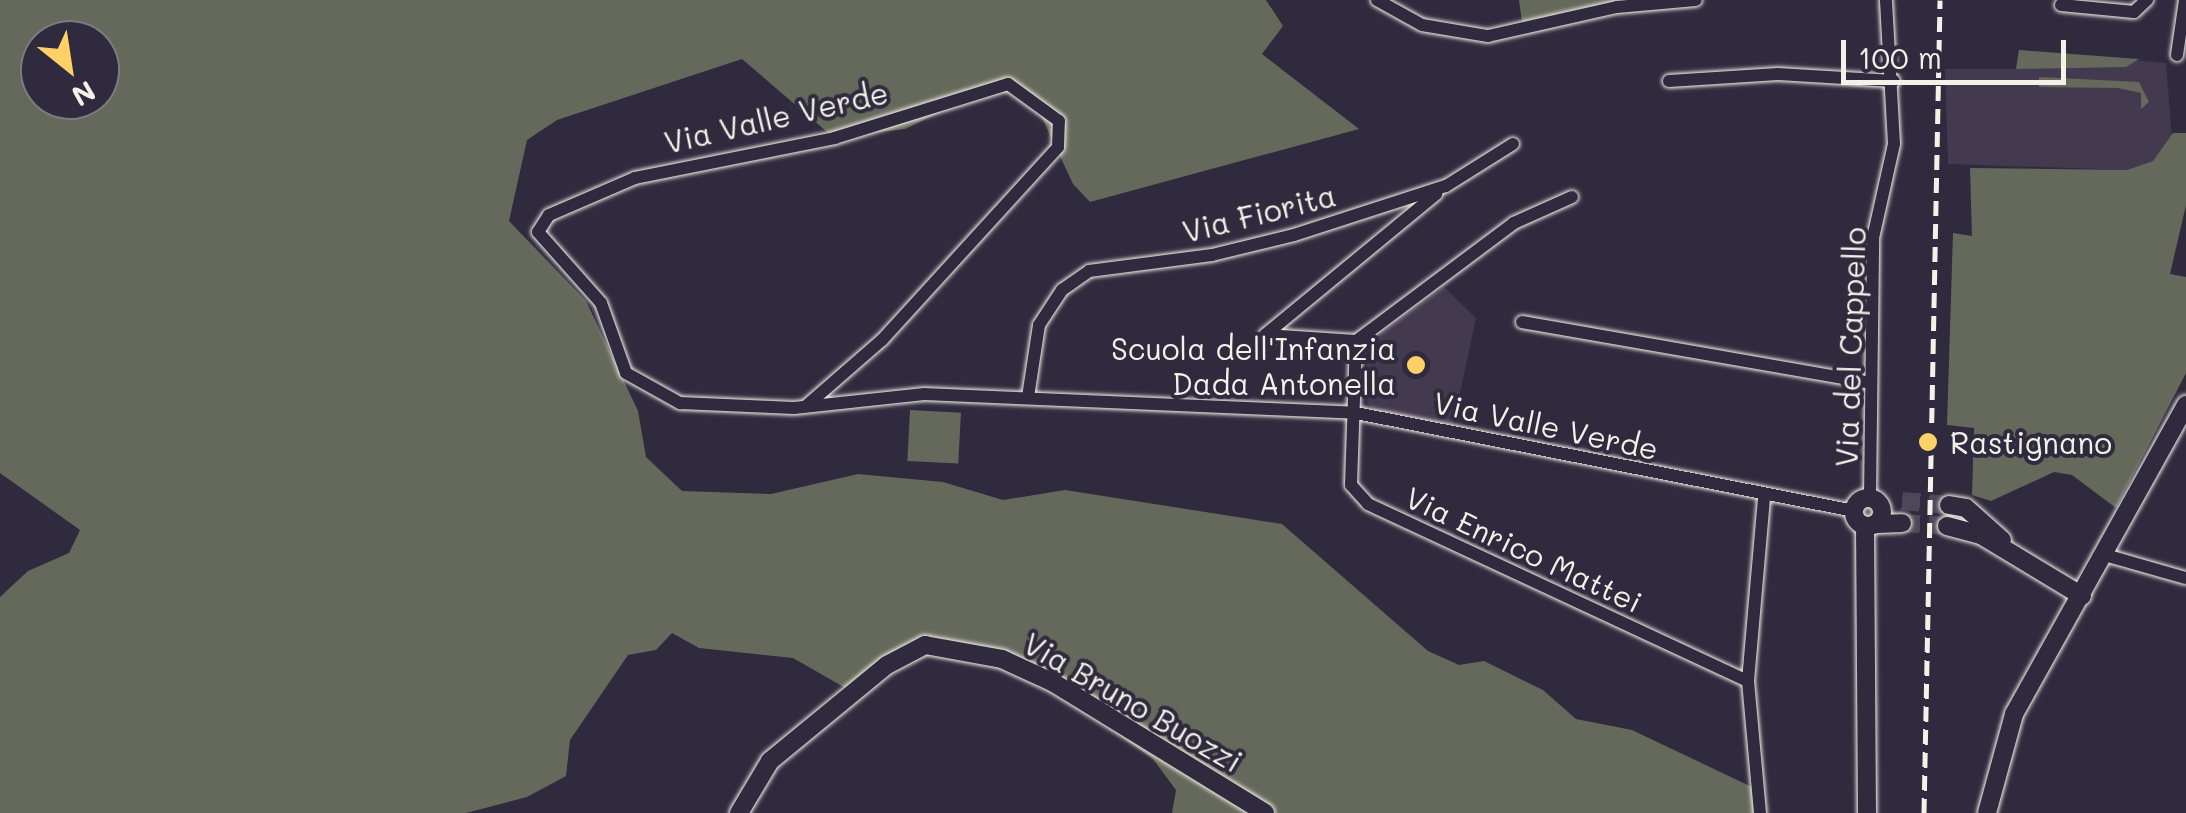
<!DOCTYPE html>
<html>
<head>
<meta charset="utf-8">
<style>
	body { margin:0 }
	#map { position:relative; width:2186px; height:813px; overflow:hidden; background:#2f2a3d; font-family:Mali,sans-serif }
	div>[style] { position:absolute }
	.built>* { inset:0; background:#433a4f }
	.green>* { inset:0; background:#65695b; transform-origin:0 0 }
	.tertiary-tunnel>* { height:18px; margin-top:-9px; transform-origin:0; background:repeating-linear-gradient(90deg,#4d4857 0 18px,transparent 0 27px) }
	.roads { filter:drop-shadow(0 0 2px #f4f1e8) drop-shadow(0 0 2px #f4f1e8) }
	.minor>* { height:12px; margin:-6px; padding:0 6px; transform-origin:6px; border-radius:6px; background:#2f2a3d }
	.tertiary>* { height:18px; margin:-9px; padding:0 9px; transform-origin:9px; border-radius:9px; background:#2f2a3d }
	.tertiary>.ring { margin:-9px; padding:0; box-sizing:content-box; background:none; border:18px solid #2f2a3d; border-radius:50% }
	.secondary>* { height:18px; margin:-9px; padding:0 9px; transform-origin:9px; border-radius:9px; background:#2f2a3d }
	.rail>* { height:5px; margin-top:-2.5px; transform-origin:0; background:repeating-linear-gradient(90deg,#f4f1e8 0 15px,transparent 0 23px) }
	.dots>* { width:28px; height:28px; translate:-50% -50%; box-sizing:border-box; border:5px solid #2f2a3d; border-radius:50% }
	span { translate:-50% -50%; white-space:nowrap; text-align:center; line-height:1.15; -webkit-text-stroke:8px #2f2a3d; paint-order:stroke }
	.street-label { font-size:30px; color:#f4f1e8 }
	.poi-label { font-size:30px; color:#f4f1e8 }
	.right { translate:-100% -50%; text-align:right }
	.left { translate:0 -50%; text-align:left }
	.north { position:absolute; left:20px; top:20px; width:100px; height:100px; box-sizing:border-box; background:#2f2a3d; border:2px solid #7e7a81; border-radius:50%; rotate:150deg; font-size:28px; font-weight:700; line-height:40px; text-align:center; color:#f4f1e8 }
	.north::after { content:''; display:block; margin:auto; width:35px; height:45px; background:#ffd166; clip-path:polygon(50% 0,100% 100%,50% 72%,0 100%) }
	.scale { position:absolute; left:1841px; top:40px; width:225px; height:45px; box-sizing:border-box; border:5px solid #f4f1e8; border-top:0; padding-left:12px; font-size:30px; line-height:35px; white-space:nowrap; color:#f4f1e8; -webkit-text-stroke:8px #2f2a3d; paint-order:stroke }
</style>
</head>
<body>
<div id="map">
	<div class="built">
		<div style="clip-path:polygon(2019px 50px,2166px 63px,2172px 138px,2153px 161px,2127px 170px,1948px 164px,1945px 69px,2016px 69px)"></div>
		<div style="clip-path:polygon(1444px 287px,1476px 318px,1453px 426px,1373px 411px,1364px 396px,1368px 353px,1383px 332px)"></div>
	</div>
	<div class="green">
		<div style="clip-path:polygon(evenodd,0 0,1266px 0,1283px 26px,1262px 54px,1359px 129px,1090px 202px,1073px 184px,1038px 109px,1008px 92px,973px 96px,905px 129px,833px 137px,742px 59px,557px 120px,527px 140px,509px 221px,586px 301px,638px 411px,646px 457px,682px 491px,771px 494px,858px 474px,943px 482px,1003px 500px,1065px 490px,1282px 524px,1428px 651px,1459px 665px,1484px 661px,1543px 690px,1576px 719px,1632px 730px,1754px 788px,1758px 813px,1172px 813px,1176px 790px,1153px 759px,1065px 696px,964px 652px,903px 658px,856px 694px,793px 658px,699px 648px,672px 633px,656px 650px,628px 655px,570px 740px,566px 776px,527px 797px,466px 813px,0 813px,0 597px,28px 571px,69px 553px,80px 530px,0 473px,0 0,40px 40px,100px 40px,100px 100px,40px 100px,40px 40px)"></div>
		<div style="clip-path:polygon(1519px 0,1619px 0,1522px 22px)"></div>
		<div style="clip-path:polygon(2019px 50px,2139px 59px,2126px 67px,2016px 69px)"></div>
		<div style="clip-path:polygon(2039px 77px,2139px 82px,2149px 102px,2141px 109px,2141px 93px,2118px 88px,2039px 87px)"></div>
		<div style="clip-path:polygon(2173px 133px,2186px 133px,2186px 205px,2170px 274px,2186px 277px,2186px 373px,2116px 508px,2072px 475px,2054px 472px,1991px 501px,1972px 495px,1974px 428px,1947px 425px,1953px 233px,1972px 236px,1970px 168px,2127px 170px,2153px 161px)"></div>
		<div style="left:910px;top:410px;width:51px;height:51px;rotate:3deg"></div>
	</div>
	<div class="tertiary-tunnel">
		<div style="left:1902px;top:501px;width:47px;rotate:4.9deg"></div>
		<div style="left:1902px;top:523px;width:45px;rotate:3.8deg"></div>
	</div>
	<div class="roads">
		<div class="minor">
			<div style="left:1377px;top:0;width:51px;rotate:29.1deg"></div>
			<div style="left:1422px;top:25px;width:67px;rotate:9.5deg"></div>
			<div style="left:1488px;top:36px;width:132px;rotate:-12.7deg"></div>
			<div style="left:1617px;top:7px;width:79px;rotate:-5.1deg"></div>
			<div style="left:2061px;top:5px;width:73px;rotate:5.5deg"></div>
			<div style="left:2134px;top:12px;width:18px;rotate:-43deg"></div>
			<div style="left:2177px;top:55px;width:56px;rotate:-81.7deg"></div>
			<div style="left:1669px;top:81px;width:109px;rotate:-3.7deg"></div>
			<div style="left:1778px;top:74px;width:116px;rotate:3.5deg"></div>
			<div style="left:1572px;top:197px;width:64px;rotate:155.9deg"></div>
			<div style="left:1514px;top:223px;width:197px;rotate:143.2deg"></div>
			<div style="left:1356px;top:341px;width:144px;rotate:92deg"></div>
			<div style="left:1351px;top:485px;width:25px;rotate:48deg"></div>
			<div style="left:1368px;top:504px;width:419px;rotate:25deg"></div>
			<div style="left:1522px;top:322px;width:354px;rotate:9.9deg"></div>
			<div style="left:1356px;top:341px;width:91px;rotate:-176.2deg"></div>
			<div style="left:1265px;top:335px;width:222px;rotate:-39.5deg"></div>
			<div style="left:1028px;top:397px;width:73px;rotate:-81.3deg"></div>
			<div style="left:1039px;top:325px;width:42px;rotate:-56.7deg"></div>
			<div style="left:1062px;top:290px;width:33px;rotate:-35deg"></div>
			<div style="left:1089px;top:271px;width:124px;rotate:-7.4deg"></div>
			<div style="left:1212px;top:255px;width:84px;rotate:-13.7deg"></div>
			<div style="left:1294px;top:235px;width:160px;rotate:-17.9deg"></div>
			<div style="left:1446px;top:186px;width:79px;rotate:-32.1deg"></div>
			<div style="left:806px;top:406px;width:101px;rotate:-41deg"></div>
			<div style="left:882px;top:340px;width:261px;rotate:-47.6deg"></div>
			<div style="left:1058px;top:147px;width:26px;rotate:-88deg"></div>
			<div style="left:1059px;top:121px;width:63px;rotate:-144deg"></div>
			<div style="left:1008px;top:84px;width:181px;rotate:162.7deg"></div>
			<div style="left:835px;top:138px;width:204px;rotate:168.7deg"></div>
			<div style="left:635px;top:178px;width:94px;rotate:156.7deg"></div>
			<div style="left:549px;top:215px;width:20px;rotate:123deg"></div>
			<div style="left:538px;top:232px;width:95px;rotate:48.4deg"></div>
			<div style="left:601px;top:303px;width:74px;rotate:70.3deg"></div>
			<div style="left:626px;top:373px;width:62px;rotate:29.1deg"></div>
			<div style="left:680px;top:403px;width:114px;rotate:2.5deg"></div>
			<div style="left:794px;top:408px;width:131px;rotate:-6.1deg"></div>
			<div style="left:924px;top:394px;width:432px;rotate:2.5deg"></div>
			<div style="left:1356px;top:413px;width:508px;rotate:11.13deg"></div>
			<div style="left:1870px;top:497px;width:259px;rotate:-89.3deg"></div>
			<div style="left:1873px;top:238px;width:96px;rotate:-77.4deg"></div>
			<div style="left:1894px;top:144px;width:144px;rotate:-93.2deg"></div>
			<div style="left:2105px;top:555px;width:84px;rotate:15.9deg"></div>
			<div style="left:1760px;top:813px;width:133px;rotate:-95.2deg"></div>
			<div style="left:1748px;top:681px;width:184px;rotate:-85deg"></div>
		</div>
		<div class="tertiary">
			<div class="ring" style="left:1854px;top:498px;width:10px;height:10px"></div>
			<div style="left:1949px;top:505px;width:17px;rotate:10deg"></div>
			<div style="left:1966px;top:508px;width:48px;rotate:41.6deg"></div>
			<div style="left:1877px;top:524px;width:25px;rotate:-2deg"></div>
			<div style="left:1865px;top:526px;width:287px;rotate:89.6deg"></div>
			<div style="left:1947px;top:526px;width:35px;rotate:15deg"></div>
			<div style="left:1981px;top:535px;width:118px;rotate:31.1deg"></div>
			<div style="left:739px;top:813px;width:61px;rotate:-59.2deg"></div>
			<div style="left:770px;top:761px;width:151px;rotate:-39.4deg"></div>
			<div style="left:887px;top:665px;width:43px;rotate:-27.8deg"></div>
			<div style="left:925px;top:645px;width:78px;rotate:10.3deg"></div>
			<div style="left:1002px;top:659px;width:57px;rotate:24.8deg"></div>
			<div style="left:1054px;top:683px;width:248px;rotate:31.6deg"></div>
		</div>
		<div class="secondary">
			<div style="left:1987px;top:813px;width:103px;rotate:-74.7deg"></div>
			<div style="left:2014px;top:714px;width:354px;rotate:-60.9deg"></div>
		</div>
	</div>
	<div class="rail">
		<div style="left:1924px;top:813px;width:813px;rotate:-88.87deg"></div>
	</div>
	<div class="dots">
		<div style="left:1416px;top:365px;background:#ffd166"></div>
		<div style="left:1928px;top:442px;background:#ffd166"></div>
	</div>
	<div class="street-label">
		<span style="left:776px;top:117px;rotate:-13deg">Via Valle Verde</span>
		<span style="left:1259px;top:213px;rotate:-14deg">Via Fiorita</span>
		<span style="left:1850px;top:347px;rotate:-88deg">Via del Cappello</span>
		<span style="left:1546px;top:425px;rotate:12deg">Via Valle Verde</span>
		<span style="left:1524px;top:549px;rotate:25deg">Via Enrico Mattei</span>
		<span style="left:1133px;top:702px;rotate:30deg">Via Bruno Buozzi</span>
	</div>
	<div class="poi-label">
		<span class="right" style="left:1396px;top:365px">Scuola dell'Infanzia<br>Dada Antonella</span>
		<span class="left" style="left:1950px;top:442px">Rastignano</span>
	</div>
	<div class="north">N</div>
	<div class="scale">100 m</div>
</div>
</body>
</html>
